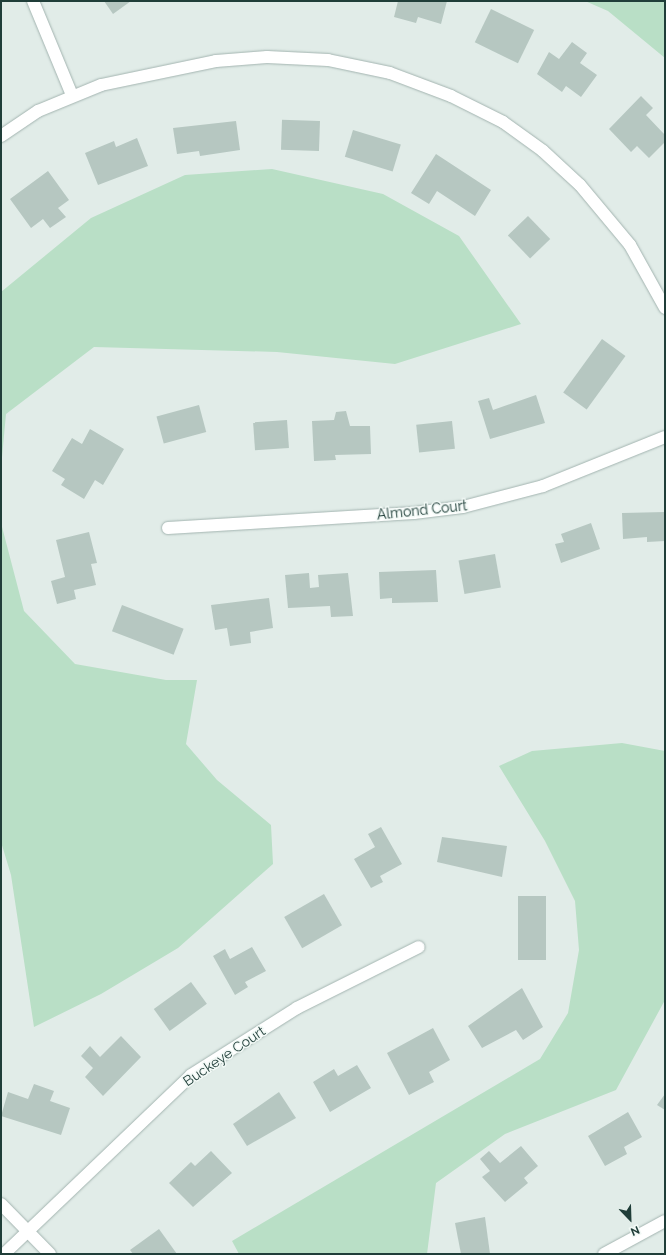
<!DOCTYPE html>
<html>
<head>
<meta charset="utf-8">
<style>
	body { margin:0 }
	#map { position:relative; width:666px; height:1255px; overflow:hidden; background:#e1ece8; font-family:Raleway,sans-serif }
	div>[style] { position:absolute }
	.green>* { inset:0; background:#b9dfc6 }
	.building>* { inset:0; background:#b6c7c1; transform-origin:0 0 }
	.roads { filter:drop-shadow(0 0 1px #a3b4b0) drop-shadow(0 0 1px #a3b4b0) }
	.minor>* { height:12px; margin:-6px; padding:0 6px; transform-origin:6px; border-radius:6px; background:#fff }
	span { translate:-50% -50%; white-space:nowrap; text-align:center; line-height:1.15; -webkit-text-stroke:3px #f2f9f6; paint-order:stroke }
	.street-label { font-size:14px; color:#203e39 }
	.frame { position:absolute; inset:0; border:2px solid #203e39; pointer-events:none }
	.north { position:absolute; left:610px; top:1199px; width:40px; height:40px; -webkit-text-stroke:3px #f2f9f6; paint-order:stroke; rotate:157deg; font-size:11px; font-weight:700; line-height:16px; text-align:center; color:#203e39 }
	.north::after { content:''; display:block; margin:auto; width:14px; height:18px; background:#203e39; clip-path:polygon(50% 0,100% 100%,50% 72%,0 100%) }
</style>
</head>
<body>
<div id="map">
	<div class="green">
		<div style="clip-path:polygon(585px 1px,665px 1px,665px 58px,608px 11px)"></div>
		<div style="clip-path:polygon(272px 169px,383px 194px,459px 236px,521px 324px,395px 364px,277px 352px,94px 347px,6px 414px,1px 468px,1px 292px,91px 218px,185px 175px)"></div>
		<div style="clip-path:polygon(1px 523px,24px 611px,75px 664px,166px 680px,197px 680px,186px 744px,217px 780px,271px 825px,273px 864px,178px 948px,101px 994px,34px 1027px,11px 875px,1px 842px)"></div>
		<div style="clip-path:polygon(622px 743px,665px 751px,665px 1000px,616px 1090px,505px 1134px,436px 1183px,427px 1254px,239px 1254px,232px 1241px,540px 1059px,568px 1013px,579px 950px,575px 901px,545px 841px,499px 766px,532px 751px)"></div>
	</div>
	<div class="building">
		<div style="clip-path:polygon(104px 1px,131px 1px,113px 14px)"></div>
		<div style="clip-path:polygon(398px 1px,447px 1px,441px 24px,418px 17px,416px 23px,394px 17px)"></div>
		<div style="left:491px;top:9px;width:48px;height:37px;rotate:26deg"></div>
		<div style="clip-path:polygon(572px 42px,587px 53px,580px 63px,597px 75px,581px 97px,566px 86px,562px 92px,537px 74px,549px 52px,559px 59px)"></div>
		<div style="clip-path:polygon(641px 96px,653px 108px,646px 115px,665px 135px,665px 142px,649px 158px,637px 146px,631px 152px,609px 129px)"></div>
		<div style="clip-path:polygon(236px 121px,240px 150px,200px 156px,199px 151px,177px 154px,173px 128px)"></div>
		<div style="left:320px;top:121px;width:30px;height:38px;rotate:92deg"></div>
		<div style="left:353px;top:130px;width:50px;height:28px;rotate:17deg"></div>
		<div style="clip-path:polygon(137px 138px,148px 166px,98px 185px,85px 153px,114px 141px,116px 147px)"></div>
		<div style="clip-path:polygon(436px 154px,491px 190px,475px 216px,437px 191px,429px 204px,411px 193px)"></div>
		<div style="clip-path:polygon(48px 171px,69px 200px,58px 208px,66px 217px,50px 228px,43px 219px,31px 228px,10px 199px)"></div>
		<div style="left:528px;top:216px;width:32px;height:28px;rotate:46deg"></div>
		<div style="left:602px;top:339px;width:29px;height:66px;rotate:36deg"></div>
		<div style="clip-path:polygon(536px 395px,545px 423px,490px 439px,478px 401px,489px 398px,493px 410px)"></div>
		<div style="left:199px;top:405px;width:28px;height:44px;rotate:75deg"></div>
		<div style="clip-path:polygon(346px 411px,350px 426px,370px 426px,371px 454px,335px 455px,336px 460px,314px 461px,312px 421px,334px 420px,336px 412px)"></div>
		<div style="left:287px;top:420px;width:28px;height:34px;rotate:86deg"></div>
		<div style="left:452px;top:421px;width:28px;height:36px;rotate:84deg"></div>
		<div style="clip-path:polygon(90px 429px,124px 449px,103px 485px,95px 480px,84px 499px,61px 485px,65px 479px,52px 471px,72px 438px,82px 444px)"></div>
		<div style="clip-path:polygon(665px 512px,665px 541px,647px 542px,647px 537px,623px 539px,622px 513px)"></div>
		<div style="clip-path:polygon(591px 523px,600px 549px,561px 563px,555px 544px,564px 542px,561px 534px)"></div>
		<div style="clip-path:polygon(89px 532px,97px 563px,91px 564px,96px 585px,74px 590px,76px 599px,57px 604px,51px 581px,65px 577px,56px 540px)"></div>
		<div style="left:495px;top:554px;width:34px;height:37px;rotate:80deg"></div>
		<div style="clip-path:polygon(436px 570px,438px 602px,392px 603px,392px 598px,380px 599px,379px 572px)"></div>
		<div style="clip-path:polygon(309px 573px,310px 588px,319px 587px,318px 575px,348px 573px,353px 616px,331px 617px,330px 606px,288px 608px,285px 575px)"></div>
		<div style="clip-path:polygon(269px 598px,273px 628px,250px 632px,251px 643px,230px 646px,227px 628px,215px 630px,211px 605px)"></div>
		<div style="left:122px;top:605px;width:66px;height:28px;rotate:21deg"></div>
		<div style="clip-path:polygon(381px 827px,402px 864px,380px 876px,383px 882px,371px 888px,354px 859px,375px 847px,368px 834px)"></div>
		<div style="clip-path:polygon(442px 837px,507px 846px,502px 877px,437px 862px)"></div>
		<div style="left:324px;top:894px;width:36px;height:46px;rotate:60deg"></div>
		<div style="left:518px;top:896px;width:28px;height:64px"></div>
		<div style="clip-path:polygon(252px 947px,266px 971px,245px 982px,248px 987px,235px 995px,213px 956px,225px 949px,230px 959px)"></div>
		<div style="left:191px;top:982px;width:27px;height:46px;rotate:54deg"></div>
		<div style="clip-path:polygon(522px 988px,543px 1027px,523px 1040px,516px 1030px,482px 1048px,468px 1026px)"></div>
		<div style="clip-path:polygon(433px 1028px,450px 1060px,429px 1072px,434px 1082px,409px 1095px,387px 1053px)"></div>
		<div style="clip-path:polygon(121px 1036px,141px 1057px,103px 1096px,85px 1077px,93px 1068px,81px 1056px,90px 1046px,100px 1057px)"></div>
		<div style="clip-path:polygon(357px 1065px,371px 1088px,330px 1112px,313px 1082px,334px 1069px,338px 1076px)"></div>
		<div style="clip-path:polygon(34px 1084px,54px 1091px,50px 1101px,70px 1108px,61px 1135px,1px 1116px,8px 1092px,28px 1099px)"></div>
		<div style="clip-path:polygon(279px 1092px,296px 1118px,247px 1146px,233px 1124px)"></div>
		<div style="clip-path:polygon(665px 1094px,665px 1110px,657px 1105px)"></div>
		<div style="clip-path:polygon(628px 1112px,642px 1137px,624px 1147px,627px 1154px,605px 1166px,588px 1136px)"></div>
		<div style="clip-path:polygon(521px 1146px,538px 1166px,524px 1178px,528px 1183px,505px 1202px,482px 1177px,490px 1171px,480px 1159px,489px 1151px,500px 1163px)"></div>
		<div style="clip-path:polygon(211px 1151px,232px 1173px,193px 1207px,169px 1183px,191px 1162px,195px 1166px)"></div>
		<div style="clip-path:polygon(485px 1217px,490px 1254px,461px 1254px,455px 1223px)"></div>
		<div style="clip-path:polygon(159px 1229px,177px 1254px,133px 1254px,130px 1250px)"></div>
	</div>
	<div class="roads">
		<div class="minor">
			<div style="left:33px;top:1px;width:102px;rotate:67.5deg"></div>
			<div style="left:1px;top:136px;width:45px;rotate:-34deg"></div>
			<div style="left:38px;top:111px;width:68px;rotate:-22.4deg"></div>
			<div style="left:101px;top:85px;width:117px;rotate:-11.8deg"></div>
			<div style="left:216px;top:61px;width:51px;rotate:-4.5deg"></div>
			<div style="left:267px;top:57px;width:61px;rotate:2.8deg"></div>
			<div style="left:328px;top:60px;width:63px;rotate:11.8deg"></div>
			<div style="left:390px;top:73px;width:65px;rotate:20.7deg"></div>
			<div style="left:451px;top:96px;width:58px;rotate:26.6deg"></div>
			<div style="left:503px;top:122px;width:49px;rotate:35.9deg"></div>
			<div style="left:543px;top:151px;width:50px;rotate:42.6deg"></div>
			<div style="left:580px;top:185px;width:78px;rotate:50.2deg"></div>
			<div style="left:630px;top:245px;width:72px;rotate:60.9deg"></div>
			<div style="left:168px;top:528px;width:246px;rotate:-3.5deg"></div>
			<div style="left:414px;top:513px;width:49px;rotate:-7deg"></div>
			<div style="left:463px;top:507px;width:83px;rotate:-14.7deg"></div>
			<div style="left:543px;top:486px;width:131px;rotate:-21.9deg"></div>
			<div style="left:1px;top:1204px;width:70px;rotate:45.6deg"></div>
			<div style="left:4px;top:1254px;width:259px;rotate:-43.7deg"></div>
			<div style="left:191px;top:1075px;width:125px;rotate:-32.3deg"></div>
			<div style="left:297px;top:1008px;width:136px;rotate:-26.6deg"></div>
			<div style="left:604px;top:1254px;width:69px;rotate:-28.4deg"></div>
		</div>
	</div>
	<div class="street-label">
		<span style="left:422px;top:510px;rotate:-6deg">Almond Court</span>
		<span style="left:224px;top:1056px;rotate:-34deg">Buckeye Court</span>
	</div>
	<div class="frame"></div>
	<div class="north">N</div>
</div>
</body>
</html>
